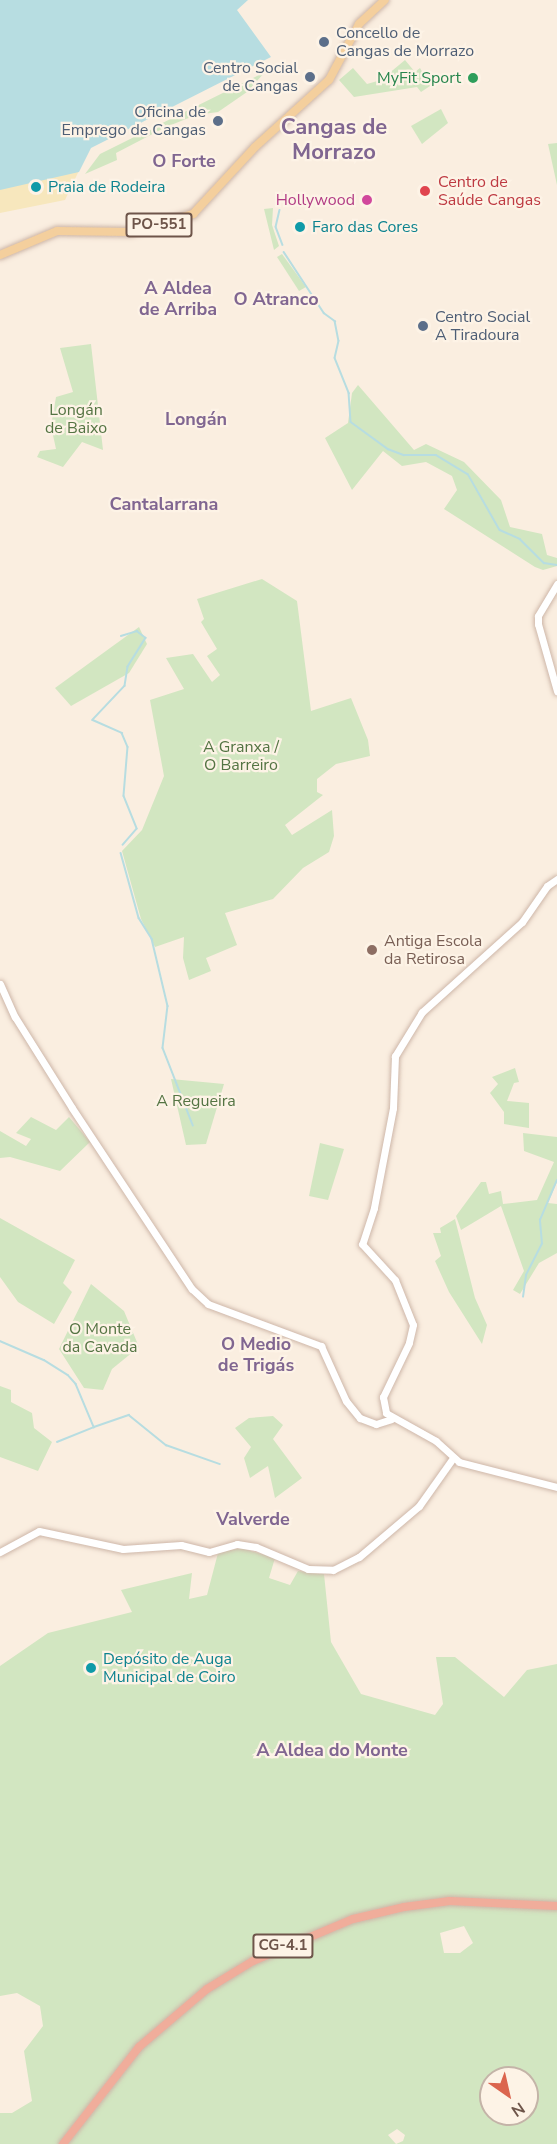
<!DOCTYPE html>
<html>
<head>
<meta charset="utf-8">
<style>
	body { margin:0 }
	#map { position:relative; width:557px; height:2144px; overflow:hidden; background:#faeee0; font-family:"Nunito Sans",sans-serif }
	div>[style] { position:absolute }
	.green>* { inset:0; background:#d2e6c1 }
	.sand>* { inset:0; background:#f7e7bd }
	.water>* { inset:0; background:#b7dde1 }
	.stream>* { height:1.5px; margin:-0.75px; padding:0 0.75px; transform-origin:0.75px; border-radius:0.75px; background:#b7dde1 }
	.roads { filter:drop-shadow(0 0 2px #ceb7a9) drop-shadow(0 0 2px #ceb7a9) }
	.secondary>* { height:7px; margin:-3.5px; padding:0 3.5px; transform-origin:3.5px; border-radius:3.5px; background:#fff }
	.primary>* { height:8px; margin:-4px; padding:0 4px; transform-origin:4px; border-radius:4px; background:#f4cf9d }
	.highway>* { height:8px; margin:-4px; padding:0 4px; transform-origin:4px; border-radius:4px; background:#f0ad9b }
	.dots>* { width:16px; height:16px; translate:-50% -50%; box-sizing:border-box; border:3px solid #fdf3e6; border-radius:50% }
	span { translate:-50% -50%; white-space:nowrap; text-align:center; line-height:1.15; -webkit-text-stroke:4.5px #fdf3e6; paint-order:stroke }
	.shield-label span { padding:2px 4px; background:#fdf3e6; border:2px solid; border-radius:4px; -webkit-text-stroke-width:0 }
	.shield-label { font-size:15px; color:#6e554a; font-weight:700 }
	.service-label { font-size:16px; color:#4e5e75 }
	.left { translate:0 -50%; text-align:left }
	.right { translate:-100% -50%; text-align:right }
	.leisure-label { font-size:16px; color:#27864d }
	.health-label { font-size:16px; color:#be3a42 }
	.culture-label { font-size:16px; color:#0d838f }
	.hotel-label { font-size:16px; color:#b23c85 }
	.park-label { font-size:16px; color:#547443 }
	.education-label { font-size:16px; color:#785e54 }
	.neighbourhood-label { font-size:18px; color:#806691; font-weight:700 }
	.district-label { font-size:22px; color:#806691; font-weight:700 }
	.north { position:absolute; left:479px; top:2066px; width:60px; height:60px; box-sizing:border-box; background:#fdf3e6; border:2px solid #c4b4a8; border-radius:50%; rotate:146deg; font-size:16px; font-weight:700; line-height:24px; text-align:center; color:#6e554a }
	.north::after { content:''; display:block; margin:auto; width:21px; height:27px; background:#db654e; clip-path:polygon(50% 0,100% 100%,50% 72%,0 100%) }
</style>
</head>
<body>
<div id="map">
	<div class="green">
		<div style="clip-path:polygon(405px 60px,415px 72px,420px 68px,430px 86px,421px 92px,417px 87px,354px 97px,339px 80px,353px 68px,367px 84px,381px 80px)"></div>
		<div style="clip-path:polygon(265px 72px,247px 92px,218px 112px,196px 115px,166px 127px,116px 153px,117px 160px,85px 174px,100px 154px)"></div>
		<div style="clip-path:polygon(441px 109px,448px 123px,422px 144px,411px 126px)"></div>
		<div style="clip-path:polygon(557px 143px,557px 185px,548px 144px)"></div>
		<div style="clip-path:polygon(273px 208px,272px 225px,279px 246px,274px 250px,264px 209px)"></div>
		<div style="clip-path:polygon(282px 254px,306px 287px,299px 291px,277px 257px)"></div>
		<div style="clip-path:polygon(91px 344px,103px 450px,82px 442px,63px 467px,37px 457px,40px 451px,56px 449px,51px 426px,56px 397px,73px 392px,60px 348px)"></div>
		<div style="clip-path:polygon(358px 385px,414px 450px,426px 444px,464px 462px,501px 500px,510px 527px,542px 534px,547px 555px,557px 558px,557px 566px,543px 570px,535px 567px,444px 509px,457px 490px,452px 476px,426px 462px,402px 466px,383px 451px,352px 490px,325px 438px,348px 423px,352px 393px)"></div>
		<div style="clip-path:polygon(262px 579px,297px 601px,311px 711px,351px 698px,368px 740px,370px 756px,336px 764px,317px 779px,317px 792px,323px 795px,285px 825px,292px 835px,332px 810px,334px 836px,329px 852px,303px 868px,273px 899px,225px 913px,237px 945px,206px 958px,211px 971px,189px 980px,183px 958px,184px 937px,155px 947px,141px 919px,122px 851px,142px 830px,164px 776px,150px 700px,184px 689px,166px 658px,193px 654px,212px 682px,220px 675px,207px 656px,217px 649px,201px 622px,204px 619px,197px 599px)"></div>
		<div style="clip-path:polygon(139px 627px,147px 644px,129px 673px,71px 706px,55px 688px)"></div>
		<div style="clip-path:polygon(515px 1068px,519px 1082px,514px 1083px,507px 1101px,529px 1103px,529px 1128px,504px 1124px,504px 1112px,490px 1093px,498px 1084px,492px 1077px)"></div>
		<div style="clip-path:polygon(171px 1079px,224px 1084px,206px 1144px,186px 1145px)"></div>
		<div style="clip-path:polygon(31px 1117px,56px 1130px,69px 1117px,90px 1142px,60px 1171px,10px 1157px,0 1158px,0 1131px,26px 1146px,31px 1139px,16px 1133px)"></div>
		<div style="clip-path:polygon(523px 1133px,557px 1137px,557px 1182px,548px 1203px,557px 1204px,557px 1253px,539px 1263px,520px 1294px,513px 1290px,524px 1271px,501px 1206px,461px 1230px,456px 1216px,481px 1182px,486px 1182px,489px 1194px,501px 1191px,503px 1204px,537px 1200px,554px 1162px,524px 1151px)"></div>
		<div style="clip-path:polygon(320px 1143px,344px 1149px,328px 1200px,309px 1196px)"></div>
		<div style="clip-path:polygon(0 1218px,75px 1260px,63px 1283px,72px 1292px,54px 1324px,18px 1302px,0 1277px)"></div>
		<div style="clip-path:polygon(455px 1219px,475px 1298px,487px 1325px,482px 1344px,449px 1292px,435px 1261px,441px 1256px,433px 1233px,441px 1233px,440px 1228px)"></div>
		<div style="clip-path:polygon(91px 1284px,124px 1311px,139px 1347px,112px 1369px,103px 1390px,84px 1388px,59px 1349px)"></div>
		<div style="clip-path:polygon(0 1386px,11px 1390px,11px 1402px,32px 1413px,34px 1428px,52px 1442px,38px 1471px,0 1457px)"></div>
		<div style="clip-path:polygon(273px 1416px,283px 1425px,273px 1439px,302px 1478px,275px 1498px,268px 1466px,250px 1478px,244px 1458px,251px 1447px,235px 1428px,249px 1418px)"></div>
		<div style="clip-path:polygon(evenodd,241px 1548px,275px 1558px,269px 1578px,290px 1585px,298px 1571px,324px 1574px,331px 1642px,361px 1694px,435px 1715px,443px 1704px,436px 1657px,455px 1657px,504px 1697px,527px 1670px,557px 1664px,557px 2144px,0 2144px,0 2113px,12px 2113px,32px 2101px,24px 2051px,43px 2026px,40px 2006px,17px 1993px,0 1996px,0 1666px,48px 1633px,132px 1612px,121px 1590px,192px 1573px,189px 1599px,207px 1595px,218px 1553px,241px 1548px,464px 1926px,473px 1943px,460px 1953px,444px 1953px,440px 1933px,464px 1926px,241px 1548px,491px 2078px,527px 2078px,527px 2114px,491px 2114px,491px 2078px,241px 1548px,397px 2129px,405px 2135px,403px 2141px,396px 2144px,388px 2135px,397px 2129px)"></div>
	</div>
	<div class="sand">
		<div style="clip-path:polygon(85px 158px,65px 200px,0 213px,0 174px)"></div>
	</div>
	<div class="water">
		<div style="clip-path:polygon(0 0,248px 0,237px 10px,271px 57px,91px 148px,79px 172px,0 190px)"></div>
	</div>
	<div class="stream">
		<div style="left:280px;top:210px;width:17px;rotate:103deg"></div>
		<div style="left:276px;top:227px;width:19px;rotate:69deg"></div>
		<div style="left:284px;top:252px;width:73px;rotate:56.7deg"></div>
		<div style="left:324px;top:313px;width:14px;rotate:36deg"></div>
		<div style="left:335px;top:321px;width:20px;rotate:79deg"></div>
		<div style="left:339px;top:341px;width:17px;rotate:103deg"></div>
		<div style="left:335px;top:358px;width:38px;rotate:68deg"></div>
		<div style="left:349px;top:393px;width:29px;rotate:86deg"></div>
		<div style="left:351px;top:422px;width:46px;rotate:36.1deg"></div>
		<div style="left:388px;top:449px;width:17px;rotate:21deg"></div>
		<div style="left:404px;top:455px;width:32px"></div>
		<div style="left:436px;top:455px;width:37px;rotate:31deg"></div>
		<div style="left:468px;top:474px;width:64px;rotate:60.3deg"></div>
		<div style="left:500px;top:530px;width:22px;rotate:24deg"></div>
		<div style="left:520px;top:539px;width:34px;rotate:45deg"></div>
		<div style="left:544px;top:563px;width:13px;rotate:9deg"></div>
		<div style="left:121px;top:636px;width:17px;rotate:-17deg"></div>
		<div style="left:137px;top:631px;width:11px;rotate:38deg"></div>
		<div style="left:146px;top:638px;width:34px;rotate:122deg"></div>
		<div style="left:128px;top:667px;width:19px;rotate:99deg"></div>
		<div style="left:125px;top:686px;width:47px;rotate:133.3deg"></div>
		<div style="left:93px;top:720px;width:32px;rotate:24deg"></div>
		<div style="left:122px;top:733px;width:15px;rotate:67deg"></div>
		<div style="left:128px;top:747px;width:49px;rotate:94.7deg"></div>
		<div style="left:124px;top:796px;width:35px;rotate:68deg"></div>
		<div style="left:137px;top:829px;width:21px;rotate:131deg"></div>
		<div style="left:121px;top:853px;width:67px;rotate:74.5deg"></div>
		<div style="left:139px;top:918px;width:25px;rotate:58deg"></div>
		<div style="left:152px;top:939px;width:69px;rotate:76.6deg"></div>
		<div style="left:168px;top:1006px;width:42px;rotate:96.8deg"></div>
		<div style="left:163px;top:1048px;width:83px;rotate:68.7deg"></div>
		<div style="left:523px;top:1297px;width:22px;rotate:-82deg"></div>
		<div style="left:526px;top:1275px;width:35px;rotate:-63deg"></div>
		<div style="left:542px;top:1244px;width:24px;rotate:-95deg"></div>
		<div style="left:540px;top:1220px;width:43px;rotate:-67deg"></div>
		<div style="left:0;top:1341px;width:48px;rotate:23.4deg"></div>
		<div style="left:44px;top:1360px;width:28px;rotate:32deg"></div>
		<div style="left:68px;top:1375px;width:12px;rotate:48deg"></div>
		<div style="left:76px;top:1384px;width:47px;rotate:67.3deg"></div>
		<div style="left:94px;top:1427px;width:37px;rotate:-19deg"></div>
		<div style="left:129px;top:1415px;width:48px;rotate:39deg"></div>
		<div style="left:166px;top:1445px;width:57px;rotate:19.4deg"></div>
		<div style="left:57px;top:1442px;width:40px;rotate:-22deg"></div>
	</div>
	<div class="roads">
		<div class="secondary">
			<div style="left:557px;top:584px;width:37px;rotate:121deg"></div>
			<div style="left:538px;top:616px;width:8px;rotate:90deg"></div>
			<div style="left:538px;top:624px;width:70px;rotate:74.2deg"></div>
			<div style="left:557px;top:879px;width:12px;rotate:145deg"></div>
			<div style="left:547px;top:886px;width:44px;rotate:124.8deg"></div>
			<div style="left:522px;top:922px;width:135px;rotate:138deg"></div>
			<div style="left:422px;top:1012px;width:52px;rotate:121.5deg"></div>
			<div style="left:395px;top:1056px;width:52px;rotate:92.2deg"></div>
			<div style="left:393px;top:1108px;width:102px;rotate:100.8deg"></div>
			<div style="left:374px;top:1208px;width:38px;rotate:108deg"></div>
			<div style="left:362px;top:1244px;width:49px;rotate:47.5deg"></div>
			<div style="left:395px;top:1280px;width:48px;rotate:68.2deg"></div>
			<div style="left:413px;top:1325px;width:18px;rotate:103deg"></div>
			<div style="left:409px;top:1343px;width:60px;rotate:115.7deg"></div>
			<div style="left:383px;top:1397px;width:16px;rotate:79deg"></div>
			<div style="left:386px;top:1413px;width:57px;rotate:29.2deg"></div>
			<div style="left:436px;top:1441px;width:31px;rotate:42deg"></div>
			<div style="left:459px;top:1462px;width:101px;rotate:14.3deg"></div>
			<div style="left:0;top:984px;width:36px;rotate:66deg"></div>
			<div style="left:15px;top:1017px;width:107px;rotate:57.9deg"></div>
			<div style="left:72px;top:1108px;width:217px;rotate:56.5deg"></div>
			<div style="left:192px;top:1289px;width:22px;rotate:43deg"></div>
			<div style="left:208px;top:1304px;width:121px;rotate:20.4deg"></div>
			<div style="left:321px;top:1346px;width:60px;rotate:65.6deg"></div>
			<div style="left:346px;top:1401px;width:22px;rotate:51deg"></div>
			<div style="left:360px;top:1418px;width:17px;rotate:21deg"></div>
			<div style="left:376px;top:1424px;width:16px;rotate:-18deg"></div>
			<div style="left:0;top:1552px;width:44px;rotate:-28.3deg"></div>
			<div style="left:39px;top:1531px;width:86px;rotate:12.1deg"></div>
			<div style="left:123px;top:1549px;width:58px;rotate:-3.9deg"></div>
			<div style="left:181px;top:1545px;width:29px;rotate:14deg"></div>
			<div style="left:209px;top:1552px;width:29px;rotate:-16deg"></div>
			<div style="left:237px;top:1544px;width:19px;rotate:9deg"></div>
			<div style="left:256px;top:1547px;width:56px;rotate:22.9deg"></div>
			<div style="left:308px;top:1569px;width:25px;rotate:2deg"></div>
			<div style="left:333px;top:1570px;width:29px;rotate:-27deg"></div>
			<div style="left:359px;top:1557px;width:79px;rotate:-40.4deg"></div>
			<div style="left:419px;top:1506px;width:59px;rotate:-54.7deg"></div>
		</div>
		<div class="primary">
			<div style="left:0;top:255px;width:62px;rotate:-22.8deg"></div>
			<div style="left:57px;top:231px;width:74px;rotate:0.8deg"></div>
			<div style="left:131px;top:232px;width:65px;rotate:-16.2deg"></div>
			<div style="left:193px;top:214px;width:91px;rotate:-47.2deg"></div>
			<div style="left:255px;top:147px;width:100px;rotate:-42.2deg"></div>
			<div style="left:329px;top:80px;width:64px;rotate:-61.8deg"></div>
			<div style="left:359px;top:24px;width:35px;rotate:-43deg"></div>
		</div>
		<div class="highway">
			<div style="left:63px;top:2144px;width:123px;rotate:-51.9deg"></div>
			<div style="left:139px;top:2047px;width:89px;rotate:-40.5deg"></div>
			<div style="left:207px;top:1989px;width:54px;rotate:-31.3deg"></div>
			<div style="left:253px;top:1961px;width:108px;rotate:-22.8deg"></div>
			<div style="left:353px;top:1919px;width:52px;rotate:-13.2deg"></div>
			<div style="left:404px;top:1907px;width:46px;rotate:-7.4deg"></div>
			<div style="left:450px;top:1901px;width:107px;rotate:2.7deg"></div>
		</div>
	</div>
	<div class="dots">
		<div style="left:324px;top:42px;background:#5c6f8a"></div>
		<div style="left:310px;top:77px;background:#5c6f8a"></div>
		<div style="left:473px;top:78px;background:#2e9e5b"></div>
		<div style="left:218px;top:121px;background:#5c6f8a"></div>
		<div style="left:36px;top:187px;background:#0f9aa8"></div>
		<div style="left:425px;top:191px;background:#e0444e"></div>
		<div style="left:367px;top:200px;background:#d1479c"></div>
		<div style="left:300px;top:227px;background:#0f9aa8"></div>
		<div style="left:423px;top:326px;background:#5c6f8a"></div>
		<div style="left:372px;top:950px;background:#8d6e63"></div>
		<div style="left:91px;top:1668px;background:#0f9aa8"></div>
	</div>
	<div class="shield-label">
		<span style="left:159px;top:225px">PO-551</span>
		<span style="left:283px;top:1946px">CG-4.1</span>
	</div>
	<div class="service-label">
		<span class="left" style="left:336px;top:42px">Concello de<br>Cangas de Morrazo</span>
		<span class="right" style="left:298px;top:77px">Centro Social<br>de Cangas</span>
		<span class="right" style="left:206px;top:121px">Oficina de<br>Emprego de Cangas</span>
		<span class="left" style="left:435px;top:326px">Centro Social<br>A Tiradoura</span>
	</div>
	<div class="leisure-label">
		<span class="right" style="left:461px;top:78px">MyFit Sport</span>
	</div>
	<div class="health-label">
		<span class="left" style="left:438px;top:191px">Centro de<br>Saúde Cangas</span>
	</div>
	<div class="culture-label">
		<span class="left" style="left:48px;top:187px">Praia de Rodeira</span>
		<span class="left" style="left:312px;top:227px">Faro das Cores</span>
		<span class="left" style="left:103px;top:1668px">Depósito de Auga<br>Municipal de Coiro</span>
	</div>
	<div class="hotel-label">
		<span class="right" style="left:355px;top:200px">Hollywood</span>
	</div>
	<div class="park-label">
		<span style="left:76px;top:419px">Longán<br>de Baixo</span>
		<span style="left:241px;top:756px">A Granxa /<br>O Barreiro</span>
		<span style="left:196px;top:1101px">A Regueira</span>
		<span style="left:100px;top:1338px">O Monte<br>da Cavada</span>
	</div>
	<div class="education-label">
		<span class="left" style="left:384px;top:950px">Antiga Escola<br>da Retirosa</span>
	</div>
	<div class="neighbourhood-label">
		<span style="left:184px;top:161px">O Forte</span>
		<span style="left:178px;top:299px">A Aldea<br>de Arriba</span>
		<span style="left:276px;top:299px">O Atranco</span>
		<span style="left:196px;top:419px">Longán</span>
		<span style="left:164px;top:504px">Cantalarrana</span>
		<span style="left:256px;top:1355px">O Medio<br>de Trigás</span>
		<span style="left:253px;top:1519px">Valverde</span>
		<span style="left:332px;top:1750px">A Aldea do Monte</span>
	</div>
	<div class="district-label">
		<span style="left:334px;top:140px">Cangas de<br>Morrazo</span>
	</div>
	<div class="north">N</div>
</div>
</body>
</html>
